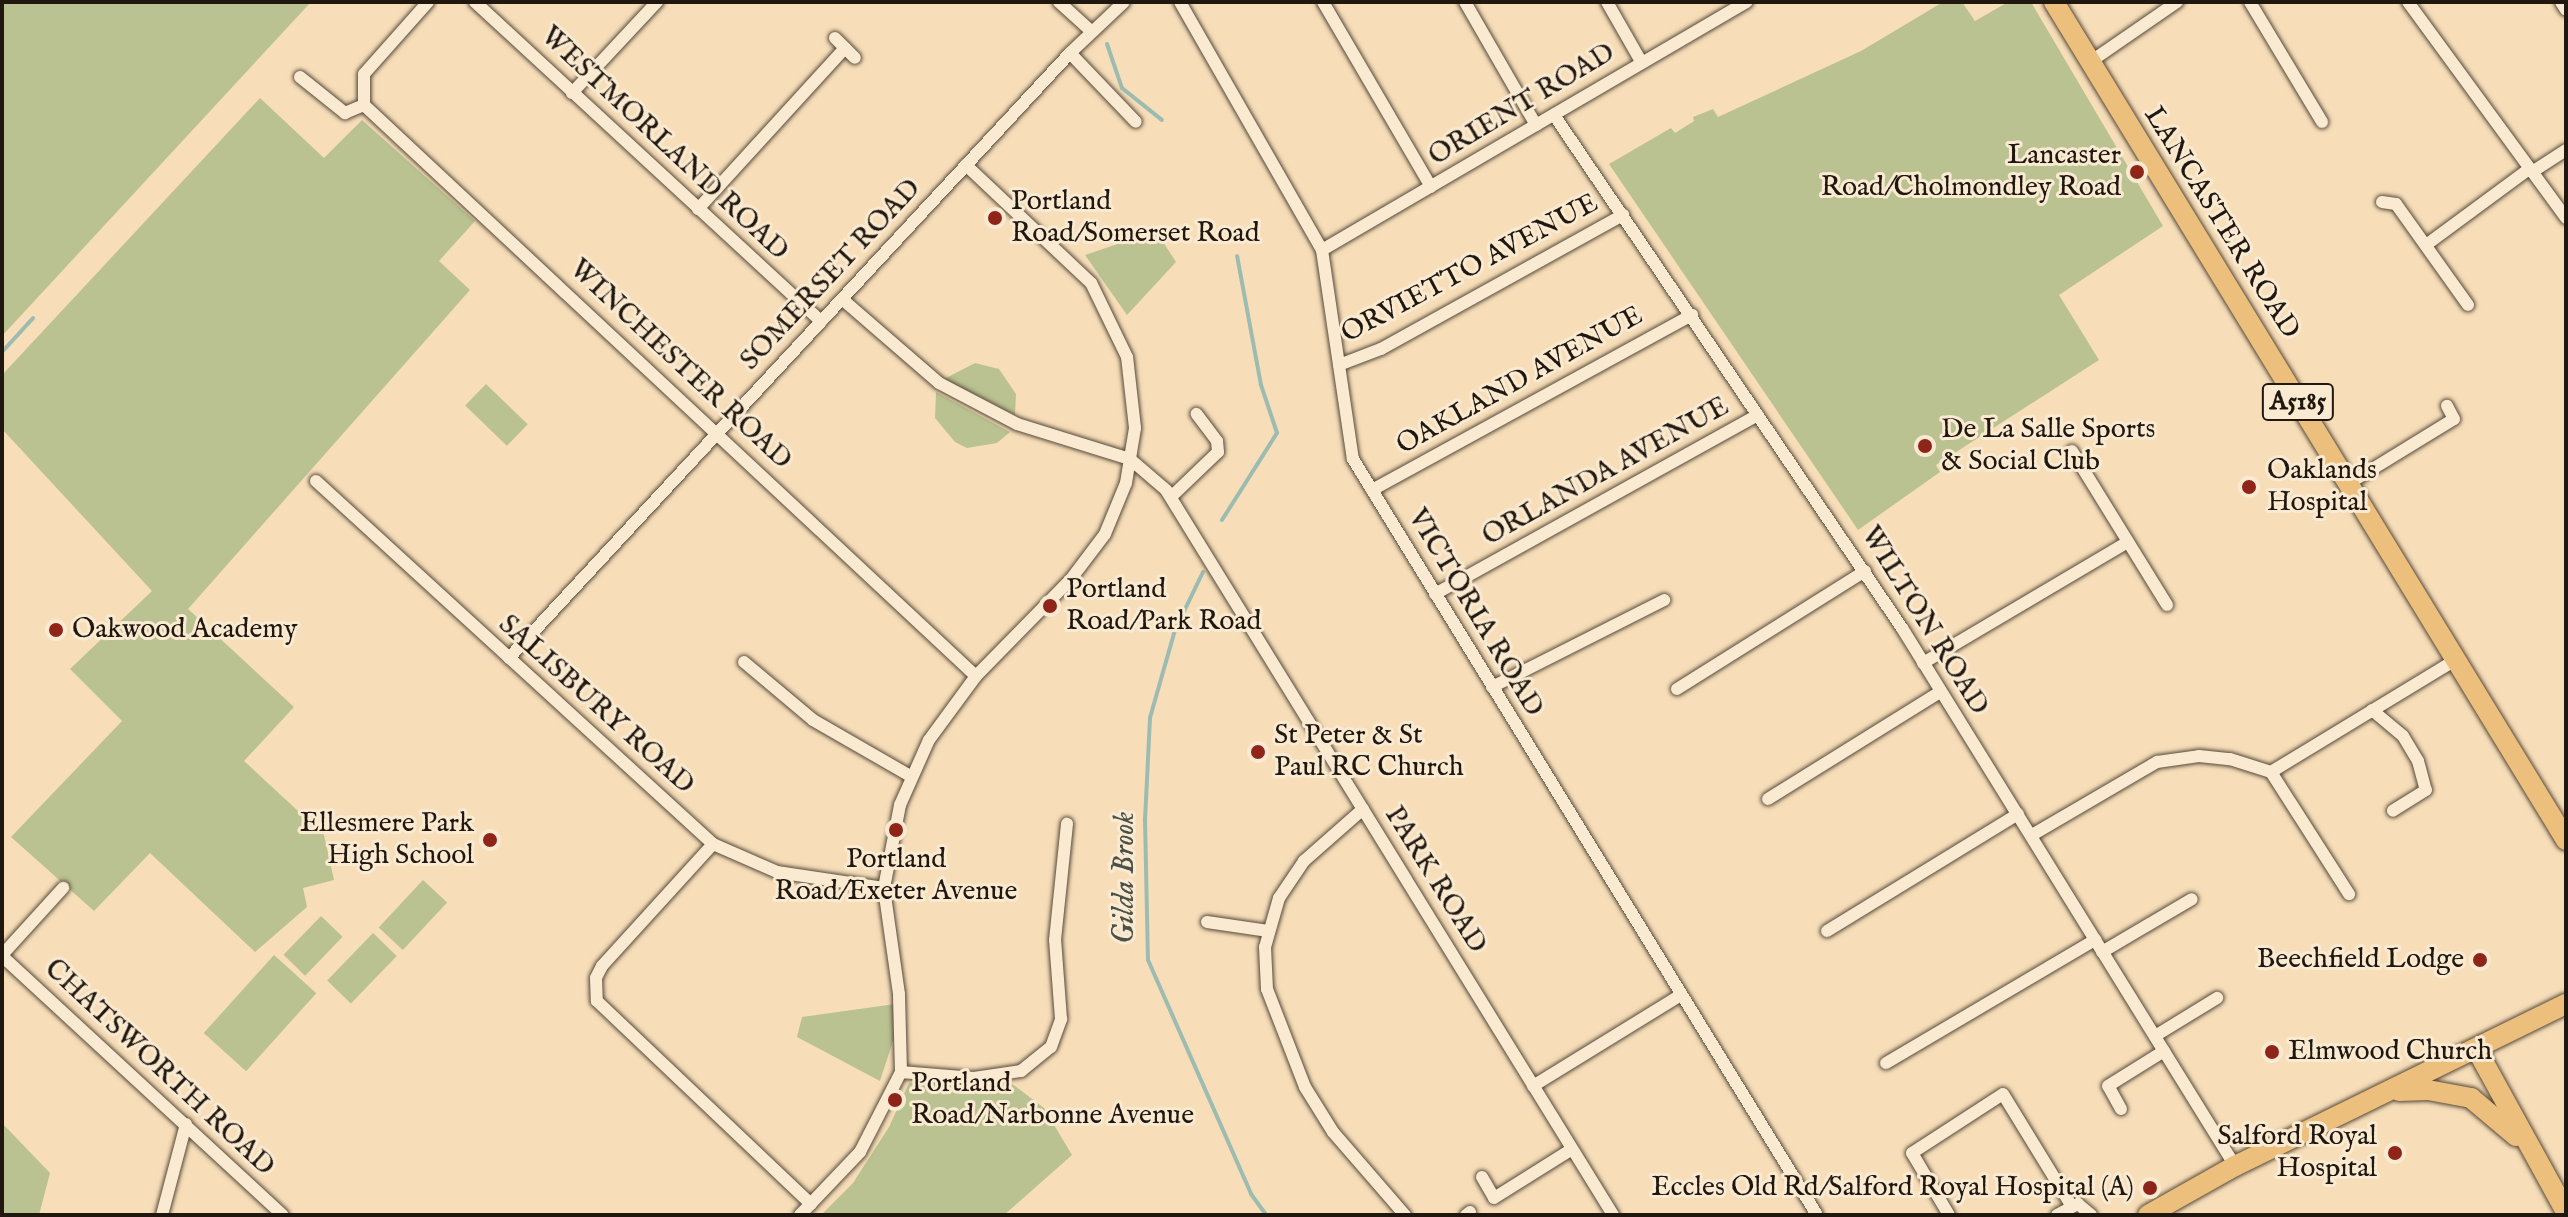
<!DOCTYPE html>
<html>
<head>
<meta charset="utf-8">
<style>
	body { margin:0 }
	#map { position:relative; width:2568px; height:1217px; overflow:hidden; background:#f7deb9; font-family:"IM FELL English",serif }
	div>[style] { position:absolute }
	.green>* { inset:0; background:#bac291; transform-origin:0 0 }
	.stream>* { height:4px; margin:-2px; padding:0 2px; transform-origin:2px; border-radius:2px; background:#9dbcb1 }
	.roads { filter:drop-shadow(0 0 2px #564939) drop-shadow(0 0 2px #564939) }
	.street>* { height:12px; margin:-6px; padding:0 6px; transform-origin:6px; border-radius:6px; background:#faead2 }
	.primary>* { height:20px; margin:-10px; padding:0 10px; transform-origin:10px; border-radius:10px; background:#ecbf7c }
	.dots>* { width:22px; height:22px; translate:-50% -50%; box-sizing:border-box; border:4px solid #faead2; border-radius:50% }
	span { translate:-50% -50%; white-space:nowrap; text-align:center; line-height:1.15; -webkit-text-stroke:6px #faead2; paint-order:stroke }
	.shield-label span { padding:2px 6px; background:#faead2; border:2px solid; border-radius:6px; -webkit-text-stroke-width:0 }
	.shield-label { font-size:26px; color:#20170e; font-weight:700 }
	.street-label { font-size:28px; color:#20170e }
	.poi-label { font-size:28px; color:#20170e }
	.right { translate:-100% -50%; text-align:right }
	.left { translate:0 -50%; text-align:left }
	.water-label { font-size:30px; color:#4c5147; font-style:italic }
	.frame { position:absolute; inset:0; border:4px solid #20170e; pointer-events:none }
</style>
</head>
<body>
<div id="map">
	<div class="green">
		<div style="clip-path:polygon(2px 2px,311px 2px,2px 336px)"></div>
		<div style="clip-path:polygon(1943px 2px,1962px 2px,1975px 21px,2008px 2px,2031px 2px,2163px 226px,2059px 295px,2099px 360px,1936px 465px,1940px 472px,1858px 530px,1609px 164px,1671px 128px,1675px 133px,1694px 121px,1693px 117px,1713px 109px,1718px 117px,1861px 51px)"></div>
		<div style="clip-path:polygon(260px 98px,324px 158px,362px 120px,475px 221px,439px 261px,470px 290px,188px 609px,294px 707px,244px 761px,324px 835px,334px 880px,303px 888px,307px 907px,255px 952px,150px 853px,94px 911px,11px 837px,122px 721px,70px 669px,152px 591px,2px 429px,2px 375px)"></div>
		<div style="clip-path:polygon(1156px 231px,1176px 262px,1127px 315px,1085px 255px)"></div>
		<div style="clip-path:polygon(975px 363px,999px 369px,1016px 394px,1015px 415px,944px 379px)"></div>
		<div style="left:486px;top:384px;width:58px;height:30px;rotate:44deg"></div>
		<div style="clip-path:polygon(936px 392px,966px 408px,1010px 432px,997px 443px,967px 448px,955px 442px,935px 418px)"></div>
		<div style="left:423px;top:880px;width:33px;height:65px;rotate:43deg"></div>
		<div style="left:321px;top:916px;width:30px;height:54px;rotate:44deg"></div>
		<div style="left:373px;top:933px;width:33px;height:66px;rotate:44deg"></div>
		<div style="left:274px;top:955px;width:57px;height:105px;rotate:42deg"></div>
		<div style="clip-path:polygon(895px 1004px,894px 1038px,880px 1081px,797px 1037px,802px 1017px)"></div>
		<div style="clip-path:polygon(1007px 1080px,1044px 1108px,1072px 1155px,1004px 1215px,823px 1213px,853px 1183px,889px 1127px,909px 1083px)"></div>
		<div style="clip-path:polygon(2px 1123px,50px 1173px,39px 1215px,2px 1215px)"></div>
	</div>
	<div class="stream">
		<div style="left:1107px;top:44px;width:46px;rotate:71.2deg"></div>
		<div style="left:1122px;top:88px;width:51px;rotate:38.7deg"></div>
		<div style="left:2px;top:352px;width:46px;rotate:-47.6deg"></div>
		<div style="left:1222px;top:520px;width:103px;rotate:-57.7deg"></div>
		<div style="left:1277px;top:433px;width:51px;rotate:-108.4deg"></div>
		<div style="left:1261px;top:385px;width:131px;rotate:-100.5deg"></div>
		<div style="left:1203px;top:572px;width:64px;rotate:115.8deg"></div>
		<div style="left:1175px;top:630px;width:91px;rotate:105.9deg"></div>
		<div style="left:1150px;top:718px;width:101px;rotate:92.8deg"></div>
		<div style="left:1145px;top:819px;width:141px;rotate:88.8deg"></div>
		<div style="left:1148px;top:960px;width:256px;rotate:66.2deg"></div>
		<div style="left:1251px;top:1194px;width:26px;rotate:54deg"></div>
	</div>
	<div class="roads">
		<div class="street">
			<div style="left:428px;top:2px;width:96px;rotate:131.6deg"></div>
			<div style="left:364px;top:74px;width:31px;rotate:90deg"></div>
			<div style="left:364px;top:105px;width:837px;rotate:43.02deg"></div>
			<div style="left:475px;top:2px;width:471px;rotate:42.7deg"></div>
			<div style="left:1059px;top:2px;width:43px;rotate:42.2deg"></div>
			<div style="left:1180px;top:2px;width:286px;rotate:60.2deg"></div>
			<div style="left:1322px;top:250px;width:211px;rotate:81.6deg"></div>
			<div style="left:1353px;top:459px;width:887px;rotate:58.46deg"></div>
			<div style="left:1323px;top:2px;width:214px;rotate:59.7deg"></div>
			<div style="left:1465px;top:2px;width:142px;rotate:60deg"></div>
			<div style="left:1607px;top:2px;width:70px;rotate:60.2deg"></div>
			<div style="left:2250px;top:2px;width:140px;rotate:59deg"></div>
			<div style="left:2408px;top:2px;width:268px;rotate:53.8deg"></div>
			<div style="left:2561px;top:2px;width:9px;rotate:58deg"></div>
			<div style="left:835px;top:38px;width:28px;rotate:45deg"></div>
			<div style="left:1070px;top:53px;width:95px;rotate:46.3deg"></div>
			<div style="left:2090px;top:62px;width:106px;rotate:-34.6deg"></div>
			<div style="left:300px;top:77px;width:58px;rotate:38.7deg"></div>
			<div style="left:345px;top:113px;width:21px;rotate:-23deg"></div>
			<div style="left:572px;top:93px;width:125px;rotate:-47deg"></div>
			<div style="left:1554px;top:115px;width:620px;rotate:55.85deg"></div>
			<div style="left:1902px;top:628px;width:633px;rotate:58.24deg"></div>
			<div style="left:2532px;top:172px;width:40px;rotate:-32.9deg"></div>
			<div style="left:2382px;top:202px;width:14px;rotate:8deg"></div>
			<div style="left:2396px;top:204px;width:124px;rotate:54.5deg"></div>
			<div style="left:698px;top:209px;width:218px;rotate:-47.6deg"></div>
			<div style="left:2426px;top:245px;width:128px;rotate:-36.4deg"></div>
			<div style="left:1322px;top:250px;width:492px;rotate:-30.3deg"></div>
			<div style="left:842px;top:299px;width:128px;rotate:40.9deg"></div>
			<div style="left:939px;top:383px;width:88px;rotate:27.7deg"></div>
			<div style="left:1017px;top:424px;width:118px;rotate:17.2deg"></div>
			<div style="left:1130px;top:459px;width:48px;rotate:40.7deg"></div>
			<div style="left:1166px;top:490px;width:852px;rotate:58.34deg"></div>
			<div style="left:1339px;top:365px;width:45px;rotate:-20.9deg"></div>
			<div style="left:1381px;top:349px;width:277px;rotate:-29deg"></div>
			<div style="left:2072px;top:451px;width:181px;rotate:58.3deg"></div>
			<div style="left:316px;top:481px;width:538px;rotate:42.44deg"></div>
			<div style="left:713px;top:844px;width:70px;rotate:23.6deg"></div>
			<div style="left:777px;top:872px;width:108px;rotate:8.5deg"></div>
			<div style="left:2348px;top:484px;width:124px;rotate:-31.5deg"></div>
			<div style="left:2454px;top:419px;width:15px;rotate:-118deg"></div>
			<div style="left:1372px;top:490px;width:365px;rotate:-28.7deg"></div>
			<div style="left:1171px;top:497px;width:65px;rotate:-43.8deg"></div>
			<div style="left:1218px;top:452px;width:11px;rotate:-95deg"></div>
			<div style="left:1217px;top:441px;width:34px;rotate:-127deg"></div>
			<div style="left:1435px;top:594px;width:369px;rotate:-29deg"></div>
			<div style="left:509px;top:658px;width:825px;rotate:-47.16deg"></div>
			<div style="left:1070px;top:53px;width:74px;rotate:-43.4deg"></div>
			<div style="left:744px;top:662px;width:90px;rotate:40deg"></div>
			<div style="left:813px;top:720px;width:114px;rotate:29.9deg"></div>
			<div style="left:1923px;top:663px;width:238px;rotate:-30.6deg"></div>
			<div style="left:1492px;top:687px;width:193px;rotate:-26.8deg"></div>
			<div style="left:1677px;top:689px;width:222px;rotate:-32.1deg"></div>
			<div style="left:2372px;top:710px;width:40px;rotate:40deg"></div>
			<div style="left:2403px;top:736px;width:29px;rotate:59deg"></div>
			<div style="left:2418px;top:761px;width:30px;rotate:75deg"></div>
			<div style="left:2426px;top:790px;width:39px;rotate:148deg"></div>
			<div style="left:2271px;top:772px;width:215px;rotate:-31.3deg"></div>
			<div style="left:1768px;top:799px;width:203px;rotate:-31.9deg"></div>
			<div style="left:1363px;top:809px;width:79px;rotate:138.6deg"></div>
			<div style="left:1304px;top:861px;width:45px;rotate:124deg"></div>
			<div style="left:1279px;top:898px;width:51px;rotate:105.9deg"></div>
			<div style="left:1265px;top:947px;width:42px;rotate:87.3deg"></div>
			<div style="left:1267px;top:989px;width:105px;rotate:68.8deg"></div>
			<div style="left:1305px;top:1087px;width:53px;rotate:58.1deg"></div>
			<div style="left:1333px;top:1132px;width:110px;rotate:49.1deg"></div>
			<div style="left:2032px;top:835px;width:145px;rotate:-30.3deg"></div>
			<div style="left:2157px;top:762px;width:42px;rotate:-8.1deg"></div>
			<div style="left:2199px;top:756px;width:31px;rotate:6deg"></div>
			<div style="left:2230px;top:759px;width:43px;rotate:17.6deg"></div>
			<div style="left:2271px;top:772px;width:145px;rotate:57.4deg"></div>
			<div style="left:713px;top:844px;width:165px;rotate:132.3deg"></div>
			<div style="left:602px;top:966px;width:13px;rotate:117deg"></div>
			<div style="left:596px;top:978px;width:23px;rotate:88deg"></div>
			<div style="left:597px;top:1001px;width:295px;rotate:43.5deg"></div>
			<div style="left:1207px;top:922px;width:62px;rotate:8.4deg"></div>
			<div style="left:1827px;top:931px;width:224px;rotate:-31.5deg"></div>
			<div style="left:2102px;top:952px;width:104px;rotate:-30.5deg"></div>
			<div style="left:2px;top:955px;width:91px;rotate:-47.7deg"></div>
			<div style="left:2px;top:956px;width:382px;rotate:42.7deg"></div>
			<div style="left:2155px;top:1036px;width:73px;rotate:-31.5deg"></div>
			<div style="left:1886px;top:1063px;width:243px;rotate:-30.5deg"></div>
			<div style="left:901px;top:1072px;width:73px;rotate:4.7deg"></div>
			<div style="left:974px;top:1078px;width:48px;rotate:-8.5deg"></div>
			<div style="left:1021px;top:1071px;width:38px;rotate:-39deg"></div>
			<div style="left:1051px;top:1047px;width:30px;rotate:-70deg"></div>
			<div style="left:1061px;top:1019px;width:79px;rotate:-94.3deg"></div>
			<div style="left:1055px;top:940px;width:117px;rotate:-84.1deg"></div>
			<div style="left:1533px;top:1086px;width:174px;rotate:-31.6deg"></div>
			<div style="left:2121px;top:1109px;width:26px;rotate:-119deg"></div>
			<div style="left:2108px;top:1086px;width:66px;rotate:-32deg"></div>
			<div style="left:1482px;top:1177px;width:24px;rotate:60deg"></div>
			<div style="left:1494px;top:1198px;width:92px;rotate:-32.1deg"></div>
			<div style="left:162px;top:1215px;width:94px;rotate:-75.2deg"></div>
			<div style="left:800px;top:1215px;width:87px;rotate:-46.4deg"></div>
			<div style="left:860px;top:1152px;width:90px;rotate:-62.9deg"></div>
			<div style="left:901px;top:1072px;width:78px;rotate:-91.5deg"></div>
			<div style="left:899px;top:994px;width:107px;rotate:-98.1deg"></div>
			<div style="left:884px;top:888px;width:85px;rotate:-79.1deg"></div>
			<div style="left:900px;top:805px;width:71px;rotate:-66deg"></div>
			<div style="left:929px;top:740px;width:79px;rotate:-53.7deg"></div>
			<div style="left:976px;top:676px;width:136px;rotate:-45.6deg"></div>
			<div style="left:1071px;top:579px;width:56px;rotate:-52.9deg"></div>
			<div style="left:1105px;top:534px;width:55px;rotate:-67.6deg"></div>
			<div style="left:1126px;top:483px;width:56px;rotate:-80.7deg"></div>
			<div style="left:1135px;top:428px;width:71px;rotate:-96.4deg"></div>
			<div style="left:1127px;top:357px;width:82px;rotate:-115.9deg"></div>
			<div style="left:1091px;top:283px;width:172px;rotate:-136.7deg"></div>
			<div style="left:1466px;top:1215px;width:5px;rotate:-37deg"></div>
			<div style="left:1949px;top:1215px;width:72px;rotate:-120.8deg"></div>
			<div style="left:1912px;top:1153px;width:108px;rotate:-33deg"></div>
			<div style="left:2003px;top:1094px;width:130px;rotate:58.5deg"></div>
			<div style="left:2057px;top:1215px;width:24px;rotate:-28deg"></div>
			<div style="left:2078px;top:1204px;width:17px;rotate:40deg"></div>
		</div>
		<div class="primary">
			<div style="left:2054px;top:2px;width:982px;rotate:58.58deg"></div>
			<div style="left:2477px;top:1050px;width:185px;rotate:61.2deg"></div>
			<div style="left:2399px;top:1091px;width:29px;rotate:-2deg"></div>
			<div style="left:2428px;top:1090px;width:44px;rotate:10.5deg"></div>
			<div style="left:2471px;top:1098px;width:59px;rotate:40.2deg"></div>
			<div style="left:2148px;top:1215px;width:100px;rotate:-29.4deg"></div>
			<div style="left:2235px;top:1166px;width:369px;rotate:-26.1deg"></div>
		</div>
	</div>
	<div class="dots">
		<div style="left:2137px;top:172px;background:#8f2418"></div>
		<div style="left:995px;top:218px;background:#8f2418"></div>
		<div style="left:1925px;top:446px;background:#8f2418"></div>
		<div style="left:2249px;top:487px;background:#8f2418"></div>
		<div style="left:1050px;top:606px;background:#8f2418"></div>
		<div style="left:56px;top:630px;background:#8f2418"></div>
		<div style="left:1258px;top:752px;background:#8f2418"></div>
		<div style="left:896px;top:830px;background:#8f2418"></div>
		<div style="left:490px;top:840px;background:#8f2418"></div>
		<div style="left:2480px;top:960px;background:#8f2418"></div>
		<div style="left:2272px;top:1052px;background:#8f2418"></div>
		<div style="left:895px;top:1100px;background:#8f2418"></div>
		<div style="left:2395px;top:1153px;background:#8f2418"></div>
		<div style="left:2150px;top:1188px;background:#8f2418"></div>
	</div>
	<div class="shield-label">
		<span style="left:2298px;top:402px">A5185</span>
	</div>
	<div class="street-label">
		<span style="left:1522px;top:105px;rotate:-31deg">ORIENT ROAD</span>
		<span style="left:664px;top:144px;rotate:43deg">WESTMORLAND ROAD</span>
		<span style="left:2221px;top:223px;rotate:58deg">LANCASTER ROAD</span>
		<span style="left:1470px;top:269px;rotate:-28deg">ORVIETTO AVENUE</span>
		<span style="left:831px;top:275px;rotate:-47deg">SOMERSET ROAD</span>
		<span style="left:680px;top:365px;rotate:43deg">WINCHESTER ROAD</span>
		<span style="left:1520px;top:381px;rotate:-29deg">OAKLAND AVENUE</span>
		<span style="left:1606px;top:472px;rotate:-29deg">ORLANDA AVENUE</span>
		<span style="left:1475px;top:613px;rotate:59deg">VICTORIA ROAD</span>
		<span style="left:1924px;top:621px;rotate:58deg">WILTON ROAD</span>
		<span style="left:596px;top:705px;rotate:42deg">SALISBURY ROAD</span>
		<span style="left:1435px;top:880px;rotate:58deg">PARK ROAD</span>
		<span style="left:159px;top:1068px;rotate:43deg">CHATSWORTH ROAD</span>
	</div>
	<div class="poi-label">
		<span class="right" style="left:2121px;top:172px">Lancaster<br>Road/Cholmondley Road</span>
		<span class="left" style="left:1011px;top:218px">Portland<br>Road/Somerset Road</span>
		<span class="left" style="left:1941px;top:446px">De La Salle Sports<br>&amp; Social Club</span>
		<span class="left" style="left:2267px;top:487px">Oaklands<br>Hospital</span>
		<span class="left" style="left:1066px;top:606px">Portland<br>Road/Park Road</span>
		<span class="left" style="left:72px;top:630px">Oakwood Academy</span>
		<span class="left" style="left:1274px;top:752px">St Peter &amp; St<br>Paul RC Church</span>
		<span class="right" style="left:474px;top:840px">Ellesmere Park<br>High School</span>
		<span style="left:896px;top:876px">Portland<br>Road/Exeter Avenue</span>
		<span class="right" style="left:2464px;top:960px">Beechfield Lodge</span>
		<span class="left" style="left:2288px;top:1052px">Elmwood Church</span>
		<span class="left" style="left:911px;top:1100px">Portland<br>Road/Narbonne Avenue</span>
		<span class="right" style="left:2377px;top:1153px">Salford Royal<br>Hospital</span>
		<span class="right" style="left:2134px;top:1188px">Eccles Old Rd/Salford Royal Hospital (A)</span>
	</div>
	<div class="water-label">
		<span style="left:1125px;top:878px;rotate:-90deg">Gilda Brook</span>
	</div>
	<div class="frame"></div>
</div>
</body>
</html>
